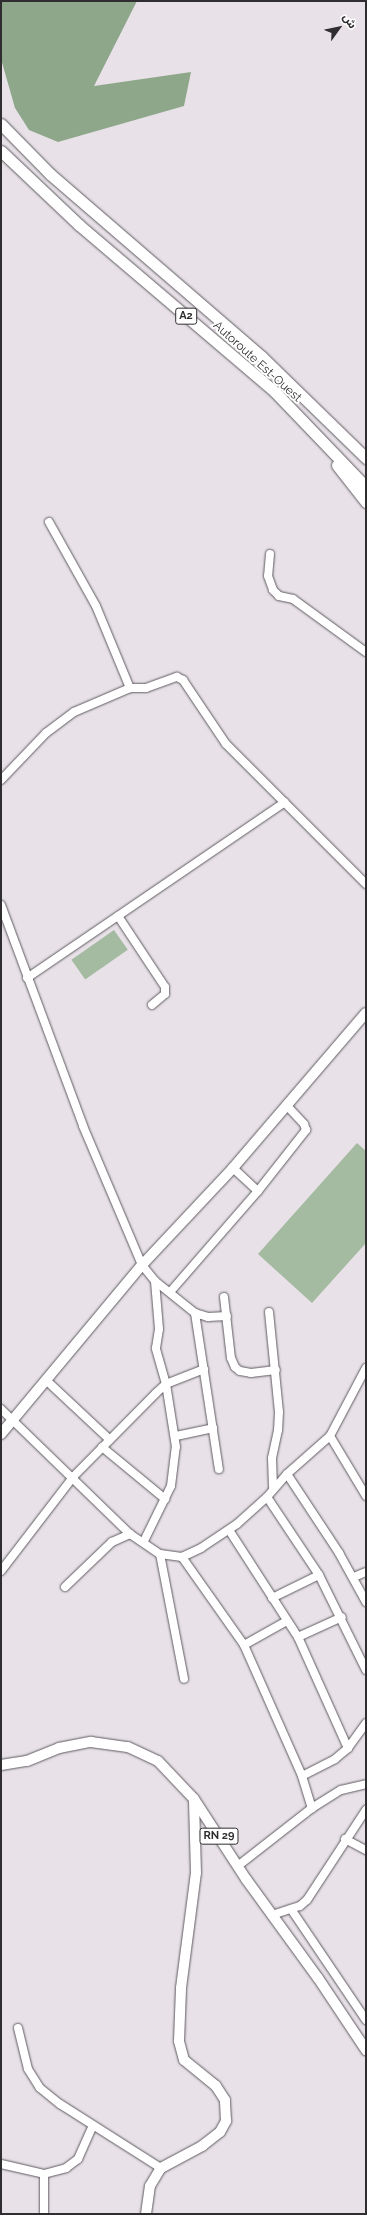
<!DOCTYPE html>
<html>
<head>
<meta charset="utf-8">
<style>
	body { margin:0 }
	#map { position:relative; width:367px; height:2215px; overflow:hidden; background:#e8e2e8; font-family:Raleway,"Noto Sans Arabic",sans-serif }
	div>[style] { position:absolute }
	.green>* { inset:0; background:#a4baa1; transform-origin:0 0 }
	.forest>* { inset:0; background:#8ea78a }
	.roads { filter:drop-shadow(0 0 1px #5f5a60) drop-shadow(0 0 1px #5f5a60) }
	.minor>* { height:8px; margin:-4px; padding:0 4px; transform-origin:4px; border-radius:4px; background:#fff }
	.major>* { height:10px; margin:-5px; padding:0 5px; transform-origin:5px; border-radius:5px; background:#fff }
	.highway>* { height:11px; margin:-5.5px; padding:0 5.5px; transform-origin:5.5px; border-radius:5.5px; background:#fff }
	span { translate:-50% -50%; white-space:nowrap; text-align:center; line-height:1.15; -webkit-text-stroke:4px #fff; paint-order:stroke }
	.shield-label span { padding:1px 3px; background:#fff; border:1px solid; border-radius:3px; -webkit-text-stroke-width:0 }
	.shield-label { font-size:11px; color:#2f2d2f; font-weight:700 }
	.street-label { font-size:12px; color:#2f2d2f }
	.frame { position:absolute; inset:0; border:2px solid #2f2d2f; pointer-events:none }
	.north { position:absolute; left:319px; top:8px; width:40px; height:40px; -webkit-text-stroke:3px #fff; paint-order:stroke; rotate:57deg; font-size:11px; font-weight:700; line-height:16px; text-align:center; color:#2f2d2f }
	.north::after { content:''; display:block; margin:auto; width:14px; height:18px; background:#2f2d2f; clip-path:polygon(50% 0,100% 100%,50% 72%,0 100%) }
</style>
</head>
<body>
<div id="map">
	<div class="green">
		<div style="left:114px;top:930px;width:24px;height:52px;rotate:55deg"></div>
		<div style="clip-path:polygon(357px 1143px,366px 1151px,366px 1243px,312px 1303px,258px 1254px)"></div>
	</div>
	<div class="forest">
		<div style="clip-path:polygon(1px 1px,137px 1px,94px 86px,191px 72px,184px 106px,58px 142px,29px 130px,15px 108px,1px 59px)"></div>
	</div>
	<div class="roads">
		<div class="minor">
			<div style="left:49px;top:522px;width:96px;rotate:60.8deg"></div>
			<div style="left:96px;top:606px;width:89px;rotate:67.5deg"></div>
			<div style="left:270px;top:554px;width:22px;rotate:95deg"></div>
			<div style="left:268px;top:576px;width:15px;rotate:70deg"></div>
			<div style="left:273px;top:590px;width:8px;rotate:45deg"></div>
			<div style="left:279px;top:596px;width:14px;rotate:12deg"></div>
			<div style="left:293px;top:599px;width:90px;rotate:36deg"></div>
			<div style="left:1px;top:780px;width:65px;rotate:-46.2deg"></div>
			<div style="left:46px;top:733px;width:35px;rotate:-37deg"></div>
			<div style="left:74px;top:712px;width:61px;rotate:-23.2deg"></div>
			<div style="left:130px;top:688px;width:16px"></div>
			<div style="left:146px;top:688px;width:33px;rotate:-20deg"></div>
			<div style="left:177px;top:677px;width:7px;rotate:27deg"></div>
			<div style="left:183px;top:680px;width:77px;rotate:56.1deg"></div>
			<div style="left:226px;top:744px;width:198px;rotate:45deg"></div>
			<div style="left:1px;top:905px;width:236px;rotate:69.6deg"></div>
			<div style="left:83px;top:1126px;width:151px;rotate:67deg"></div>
			<div style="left:142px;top:1265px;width:21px;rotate:51deg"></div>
			<div style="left:155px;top:1281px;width:51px;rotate:38.7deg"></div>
			<div style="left:195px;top:1313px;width:158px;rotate:81.3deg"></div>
			<div style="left:118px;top:916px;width:85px;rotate:56.5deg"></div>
			<div style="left:165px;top:987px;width:7px;rotate:90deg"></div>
			<div style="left:165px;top:994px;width:17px;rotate:140deg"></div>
			<div style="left:27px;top:978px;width:312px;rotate:-34.3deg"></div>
			<div style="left:233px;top:1168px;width:34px;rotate:43deg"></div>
			<div style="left:171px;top:1291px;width:133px;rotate:-49deg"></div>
			<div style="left:258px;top:1191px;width:78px;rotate:-51.8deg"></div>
			<div style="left:306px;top:1130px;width:6px;rotate:-108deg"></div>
			<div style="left:304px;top:1124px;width:26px;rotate:-133deg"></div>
			<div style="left:224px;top:1297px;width:61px;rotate:83.5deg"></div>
			<div style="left:231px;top:1358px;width:10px;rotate:66deg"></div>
			<div style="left:235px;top:1367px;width:6px;rotate:39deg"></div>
			<div style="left:240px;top:1371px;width:11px;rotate:10deg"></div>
			<div style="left:251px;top:1373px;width:25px;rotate:-7deg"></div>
			<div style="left:269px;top:1312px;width:100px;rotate:84.3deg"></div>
			<div style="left:279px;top:1412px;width:18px;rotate:93deg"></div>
			<div style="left:278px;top:1430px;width:29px;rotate:102deg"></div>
			<div style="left:272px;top:1458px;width:29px;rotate:88deg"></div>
			<div style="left:195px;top:1313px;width:14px;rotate:17deg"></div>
			<div style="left:208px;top:1317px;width:19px;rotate:-3deg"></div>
			<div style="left:47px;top:1381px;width:86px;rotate:43.1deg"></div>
			<div style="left:1px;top:1409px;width:180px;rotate:44.1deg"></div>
			<div style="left:130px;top:1534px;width:36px;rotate:34deg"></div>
			<div style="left:160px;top:1554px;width:22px;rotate:8deg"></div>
			<div style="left:182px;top:1557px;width:21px;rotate:-25deg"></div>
			<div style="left:201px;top:1548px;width:43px;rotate:-33.7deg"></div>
			<div style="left:237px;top:1524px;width:40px;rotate:-42deg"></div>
			<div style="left:267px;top:1497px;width:30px;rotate:-49deg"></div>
			<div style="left:287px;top:1474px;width:57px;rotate:-41.5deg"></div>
			<div style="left:330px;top:1436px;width:77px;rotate:-62.1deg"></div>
			<div style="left:176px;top:1436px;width:38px;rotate:-12deg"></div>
			<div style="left:330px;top:1436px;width:70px;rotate:59deg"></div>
			<div style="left:102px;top:1447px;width:82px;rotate:39.5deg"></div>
			<div style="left:287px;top:1474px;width:95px;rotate:56.6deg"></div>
			<div style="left:339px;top:1553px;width:56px;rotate:61.1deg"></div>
			<div style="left:267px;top:1497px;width:94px;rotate:56.3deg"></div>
			<div style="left:319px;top:1575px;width:106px;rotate:63.7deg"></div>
			<div style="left:229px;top:1530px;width:127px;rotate:57.2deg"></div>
			<div style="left:298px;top:1637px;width:122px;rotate:65.8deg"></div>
			<div style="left:144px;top:1541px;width:61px;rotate:-63.9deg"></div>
			<div style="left:171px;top:1486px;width:39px;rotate:-83deg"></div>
			<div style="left:176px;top:1447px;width:64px;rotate:-99deg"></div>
			<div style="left:166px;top:1384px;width:37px;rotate:-106deg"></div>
			<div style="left:156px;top:1348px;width:19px;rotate:-81deg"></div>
			<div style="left:159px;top:1329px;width:48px;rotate:-94.8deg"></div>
			<div style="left:160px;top:1554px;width:127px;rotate:79.1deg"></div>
			<div style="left:182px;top:1557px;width:108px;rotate:54.8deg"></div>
			<div style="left:244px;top:1645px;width:143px;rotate:66.1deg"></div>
			<div style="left:302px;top:1776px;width:34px;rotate:73deg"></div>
			<div style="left:312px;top:1808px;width:93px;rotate:142deg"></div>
			<div style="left:1px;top:1571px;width:118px;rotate:-52.5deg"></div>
			<div style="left:73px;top:1477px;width:118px;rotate:-45.3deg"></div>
			<div style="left:156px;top:1393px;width:13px;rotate:-42deg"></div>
			<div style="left:166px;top:1384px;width:41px;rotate:-21.5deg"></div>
			<div style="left:354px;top:1577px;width:13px;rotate:-23deg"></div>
			<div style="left:65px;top:1587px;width:65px;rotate:-43.8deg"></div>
			<div style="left:112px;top:1542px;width:20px;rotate:-24deg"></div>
			<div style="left:272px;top:1598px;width:52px;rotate:-26.1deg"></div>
			<div style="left:298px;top:1637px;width:48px;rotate:-24.4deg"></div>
			<div style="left:244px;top:1645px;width:49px;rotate:-29.2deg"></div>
			<div style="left:302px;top:1776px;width:37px;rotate:-27deg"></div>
			<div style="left:335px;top:1759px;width:17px;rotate:-40deg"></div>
			<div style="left:348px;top:1748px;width:31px;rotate:-54deg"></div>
			<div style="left:312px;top:1808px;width:34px;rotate:-32deg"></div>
			<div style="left:341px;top:1790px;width:26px;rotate:-13deg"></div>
			<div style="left:345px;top:1839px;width:24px;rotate:28deg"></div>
			<div style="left:291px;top:1909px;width:134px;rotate:56deg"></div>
			<div style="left:272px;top:1915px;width:29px;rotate:-18deg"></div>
			<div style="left:300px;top:1906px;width:9px;rotate:-41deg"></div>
			<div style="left:307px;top:1900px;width:108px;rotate:-56.8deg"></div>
			<div style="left:18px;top:2028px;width:42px;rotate:76.3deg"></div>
			<div style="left:28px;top:2069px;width:22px;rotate:58deg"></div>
			<div style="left:40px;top:2088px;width:26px;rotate:39deg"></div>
			<div style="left:60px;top:2104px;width:120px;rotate:32.4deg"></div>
			<div style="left:1px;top:2164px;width:44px;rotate:13.1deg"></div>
			<div style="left:44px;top:2174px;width:23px;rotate:-15deg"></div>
			<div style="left:66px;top:2168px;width:15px;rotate:-37deg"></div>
			<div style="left:78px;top:2159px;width:37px;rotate:-66deg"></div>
			<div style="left:44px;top:2174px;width:40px;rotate:90deg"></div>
		</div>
		<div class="major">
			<div style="left:1px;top:1434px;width:220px;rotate:-50.2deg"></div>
			<div style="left:142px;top:1265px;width:133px;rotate:-46.8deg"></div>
			<div style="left:233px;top:1168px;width:204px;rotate:-49.4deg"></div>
			<div style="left:1px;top:1765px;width:26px;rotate:-9deg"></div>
			<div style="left:27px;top:1761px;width:35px;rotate:-22deg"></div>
			<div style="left:59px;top:1748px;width:33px;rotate:-11deg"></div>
			<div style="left:91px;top:1742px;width:37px;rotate:8deg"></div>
			<div style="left:128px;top:1747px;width:33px;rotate:25deg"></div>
			<div style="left:158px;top:1761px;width:52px;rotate:46.5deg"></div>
			<div style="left:194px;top:1799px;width:95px;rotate:57deg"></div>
			<div style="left:246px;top:1879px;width:122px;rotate:54deg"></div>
			<div style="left:318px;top:1978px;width:87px;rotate:56.3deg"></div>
			<div style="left:146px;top:2214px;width:28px;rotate:-82deg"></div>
			<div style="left:150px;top:2186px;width:21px;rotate:-59deg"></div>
			<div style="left:161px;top:2168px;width:47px;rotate:-28.2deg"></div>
			<div style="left:202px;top:2146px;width:23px;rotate:-38deg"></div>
			<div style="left:220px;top:2132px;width:13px;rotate:-61deg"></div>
			<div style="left:226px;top:2121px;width:21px;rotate:-93deg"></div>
			<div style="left:225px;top:2100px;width:17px;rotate:-123deg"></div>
			<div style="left:216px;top:2086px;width:41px;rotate:-140.9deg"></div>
			<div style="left:184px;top:2060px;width:20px;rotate:-105deg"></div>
			<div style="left:179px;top:2041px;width:53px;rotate:-87.8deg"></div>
			<div style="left:181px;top:1988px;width:116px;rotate:-82.6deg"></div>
			<div style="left:196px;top:1873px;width:72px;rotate:-91.6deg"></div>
		</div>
		<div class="highway">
			<div style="left:1px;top:124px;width:70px;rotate:45.6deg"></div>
			<div style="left:50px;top:174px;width:280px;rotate:40.8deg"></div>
			<div style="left:262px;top:357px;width:145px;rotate:44.2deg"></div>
			<div style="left:1px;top:151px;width:108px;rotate:43.5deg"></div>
			<div style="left:79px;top:225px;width:257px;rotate:40.4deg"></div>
			<div style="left:275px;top:392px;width:132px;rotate:46.2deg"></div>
			<div style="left:337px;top:465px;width:47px;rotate:51.9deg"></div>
		</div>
	</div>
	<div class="shield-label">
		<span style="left:186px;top:316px">A2</span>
		<span style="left:219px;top:1836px">RN 29</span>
	</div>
	<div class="street-label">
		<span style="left:257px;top:362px;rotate:42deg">Autoroute Est-Ouest</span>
	</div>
	<div class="frame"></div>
	<div class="north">ش</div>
</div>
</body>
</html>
